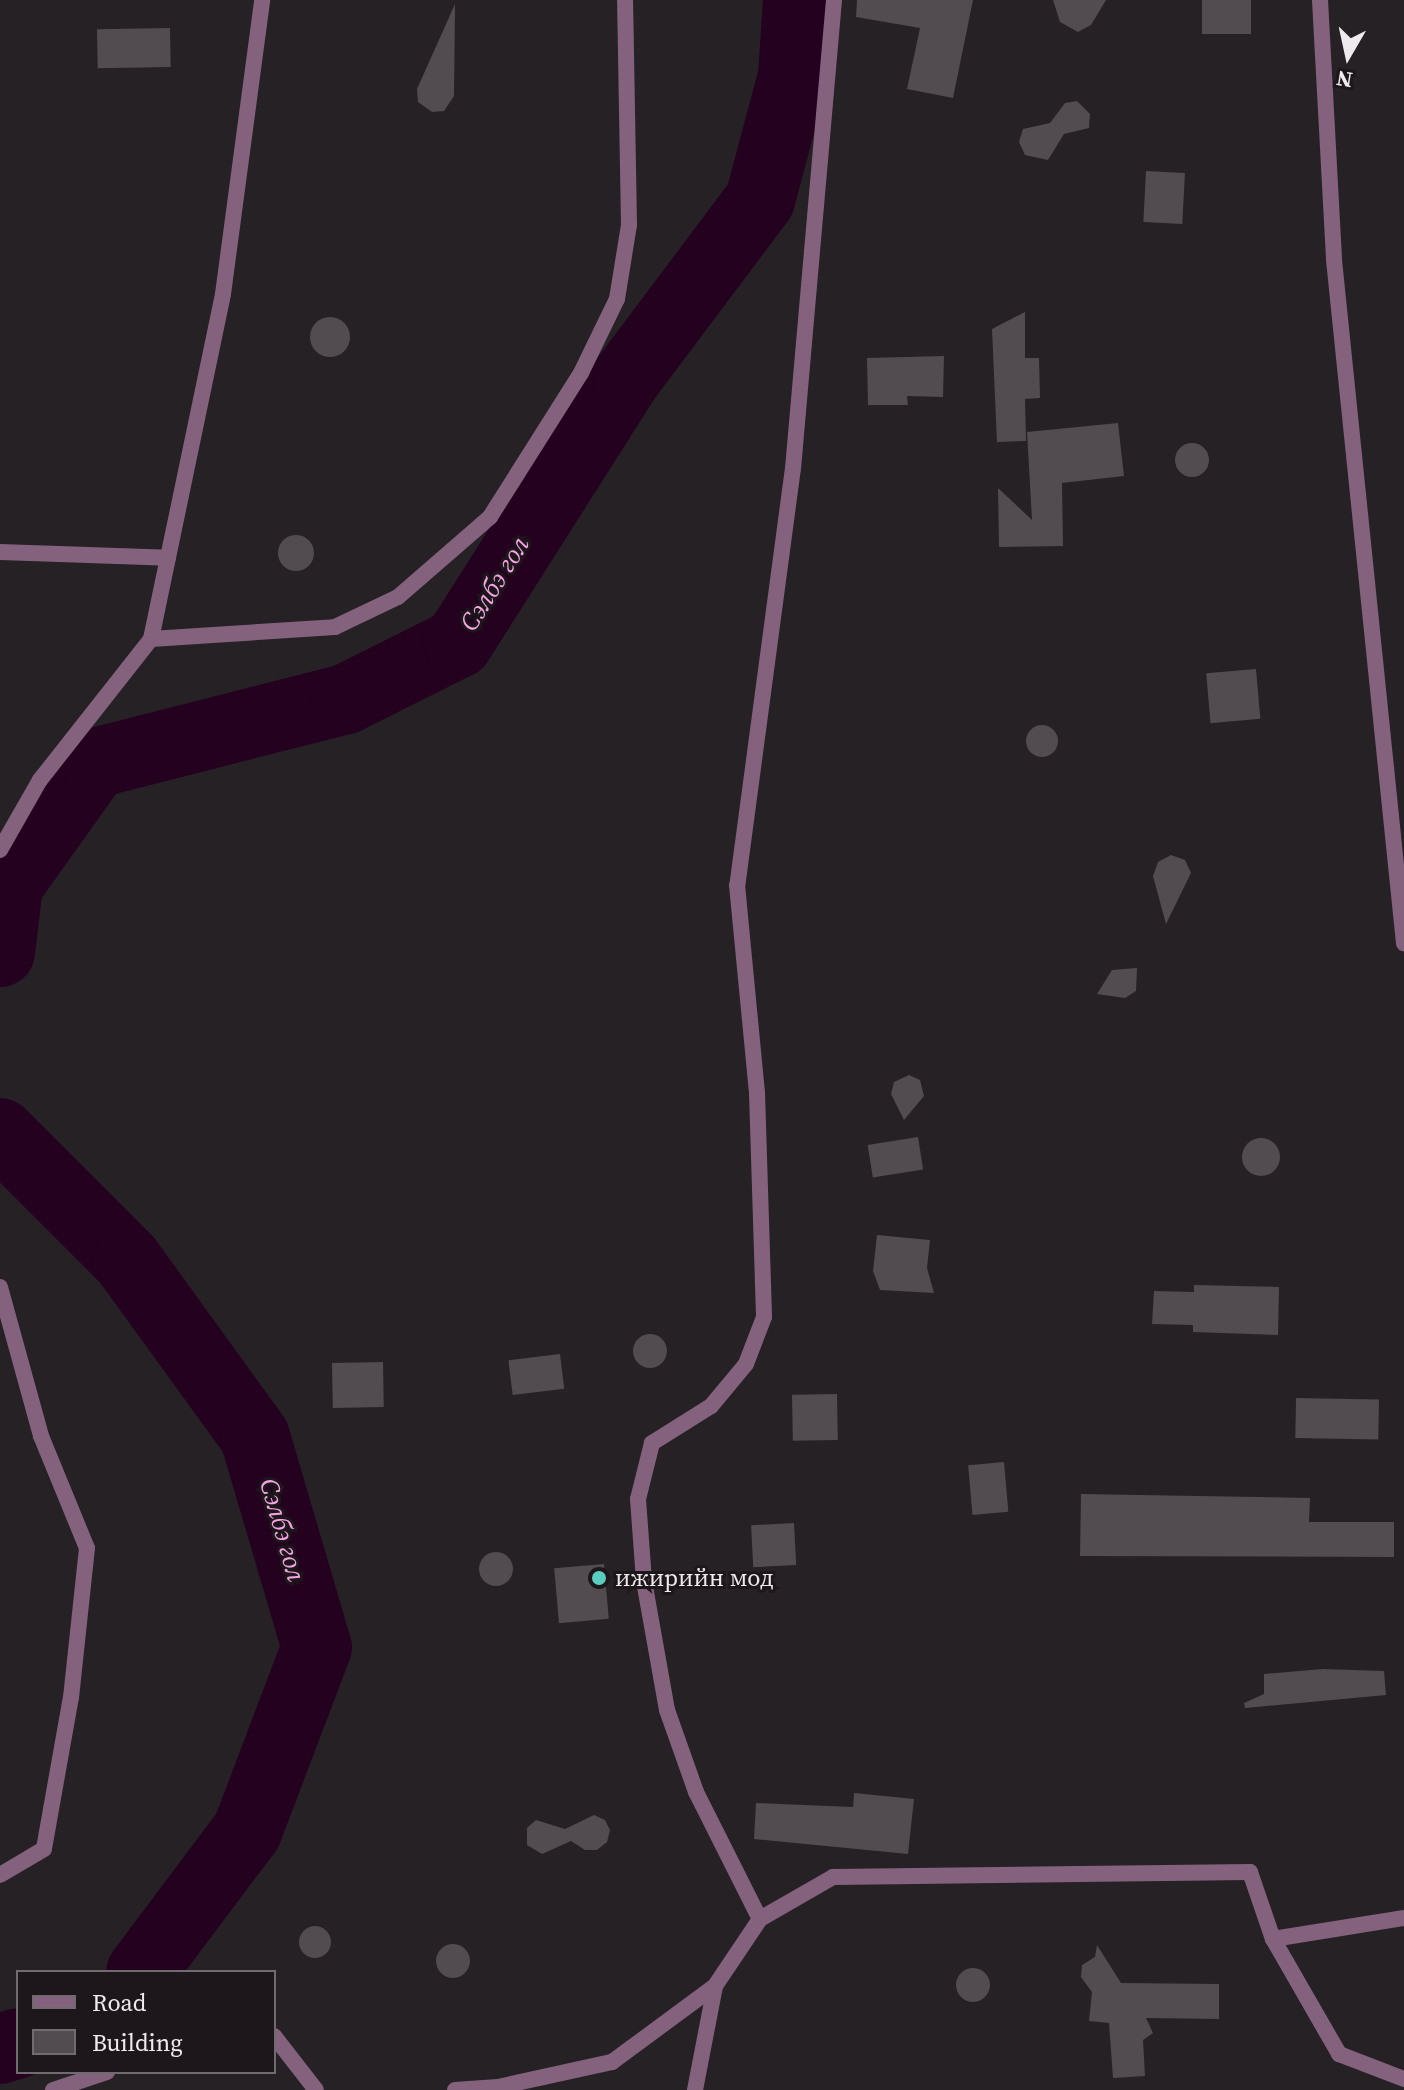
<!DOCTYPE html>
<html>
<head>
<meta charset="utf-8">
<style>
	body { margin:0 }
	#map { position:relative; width:1404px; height:2090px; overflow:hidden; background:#262125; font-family:"Source Serif 4",serif }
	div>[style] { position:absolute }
	.river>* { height:70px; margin:-35px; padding:0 35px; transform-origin:35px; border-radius:35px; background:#250120 }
	.building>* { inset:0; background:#524b50; transform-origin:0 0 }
	.round { border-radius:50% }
	.street>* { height:16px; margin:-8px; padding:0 8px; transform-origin:8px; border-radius:8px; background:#84627d }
	.dots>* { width:22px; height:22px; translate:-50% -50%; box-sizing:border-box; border:4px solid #1d171c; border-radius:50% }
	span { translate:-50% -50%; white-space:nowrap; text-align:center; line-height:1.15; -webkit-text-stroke:6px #1d171c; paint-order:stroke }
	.poi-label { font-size:24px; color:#eeeaed }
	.left { translate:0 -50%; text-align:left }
	.water-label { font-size:26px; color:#f6a3e5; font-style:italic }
	.legend { position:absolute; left:16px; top:1970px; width:260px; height:104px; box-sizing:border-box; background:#1d171c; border:2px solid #716b70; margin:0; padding:10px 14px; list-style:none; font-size:24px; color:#eeeaed }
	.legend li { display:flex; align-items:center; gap:16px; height:40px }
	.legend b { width:40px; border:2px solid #716b70 }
	.north { position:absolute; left:1308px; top:16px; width:80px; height:80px; -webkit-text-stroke:6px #1d171c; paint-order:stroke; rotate:189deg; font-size:22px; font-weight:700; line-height:32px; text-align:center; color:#eeeaed }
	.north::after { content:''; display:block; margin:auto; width:28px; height:36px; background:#eeeaed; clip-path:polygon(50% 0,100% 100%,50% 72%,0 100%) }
</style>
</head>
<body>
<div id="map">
	<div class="river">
		<div style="left:0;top:952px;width:67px;rotate:-83.2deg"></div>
		<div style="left:8px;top:885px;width:150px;rotate:-54.5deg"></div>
		<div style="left:95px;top:763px;width:259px;rotate:-14.3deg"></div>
		<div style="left:346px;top:699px;width:125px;rotate:-26.6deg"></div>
		<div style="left:458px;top:643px;width:315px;rotate:-57.6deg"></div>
		<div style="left:627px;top:377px;width:221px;rotate:-53.1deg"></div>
		<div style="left:760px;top:200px;width:128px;rotate:-75.1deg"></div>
		<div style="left:793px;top:76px;width:76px;rotate:-86.2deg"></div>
		<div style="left:0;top:1133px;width:180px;rotate:45deg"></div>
		<div style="left:127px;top:1260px;width:218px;rotate:54.1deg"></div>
		<div style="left:255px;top:1437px;width:219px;rotate:73.6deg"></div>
		<div style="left:317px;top:1647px;width:197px;rotate:110.8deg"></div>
		<div style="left:247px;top:1831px;width:176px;rotate:126.9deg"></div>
		<div style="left:0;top:2049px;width:19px;rotate:-18deg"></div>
	</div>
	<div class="building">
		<div style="clip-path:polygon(857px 0,973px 0,953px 98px,907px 89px,920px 28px,856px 17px)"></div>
		<div style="clip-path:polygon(1053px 0,1106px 0,1091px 25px,1078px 32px,1060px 22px)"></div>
		<div style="left:1202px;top:0;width:49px;height:34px"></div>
		<div style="clip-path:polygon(455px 4px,454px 96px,444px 111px,432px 112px,418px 102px,417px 89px)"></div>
		<div style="left:170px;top:28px;width:39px;height:73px;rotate:89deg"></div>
		<div style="clip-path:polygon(1077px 101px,1090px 114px,1089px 128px,1064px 134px,1048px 160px,1025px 155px,1019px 142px,1023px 129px,1050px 123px,1065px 103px)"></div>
		<div style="left:1146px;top:171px;width:39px;height:51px;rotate:3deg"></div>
		<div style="clip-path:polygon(1025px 312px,1025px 358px,1039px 358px,1040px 398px,1025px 399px,1026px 441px,997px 442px,992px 329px)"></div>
		<div class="round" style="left:310px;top:317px;width:40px;height:40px"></div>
		<div style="clip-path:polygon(944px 356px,943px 397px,907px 396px,908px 405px,868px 405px,867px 358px)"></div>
		<div style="clip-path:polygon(1118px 423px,1124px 476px,1062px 483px,1063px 546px,999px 547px,998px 488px,1032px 520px,1027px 432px)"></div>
		<div class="round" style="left:1175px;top:443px;width:34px;height:34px"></div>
		<div class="round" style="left:278px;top:535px;width:36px;height:36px"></div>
		<div style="left:1256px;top:669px;width:50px;height:50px;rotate:85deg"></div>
		<div class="round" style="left:1026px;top:725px;width:32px;height:32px"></div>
		<div style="clip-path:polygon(1171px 855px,1185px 860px,1191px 873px,1166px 924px,1153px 876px,1158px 862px)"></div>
		<div style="clip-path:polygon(1137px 968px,1136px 991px,1125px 998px,1097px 994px,1112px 970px)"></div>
		<div style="clip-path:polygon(909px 1075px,920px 1080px,924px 1096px,904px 1120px,891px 1094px,894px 1082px)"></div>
		<div style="left:918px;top:1137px;width:33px;height:51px;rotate:81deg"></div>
		<div class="round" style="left:1242px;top:1138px;width:38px;height:38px"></div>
		<div style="clip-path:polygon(877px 1235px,930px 1240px,927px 1268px,934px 1293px,880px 1290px,873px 1271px)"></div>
		<div style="clip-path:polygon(1194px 1285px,1279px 1287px,1278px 1335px,1193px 1332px,1193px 1325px,1152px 1324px,1154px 1291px,1194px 1292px)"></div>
		<div class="round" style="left:633px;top:1334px;width:34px;height:34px"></div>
		<div style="left:560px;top:1354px;width:35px;height:52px;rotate:83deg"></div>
		<div style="left:383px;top:1362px;width:45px;height:51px;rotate:89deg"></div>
		<div style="left:837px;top:1394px;width:46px;height:45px;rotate:89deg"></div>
		<div style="left:1296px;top:1398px;width:83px;height:40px;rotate:1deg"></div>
		<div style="left:1004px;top:1462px;width:50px;height:36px;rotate:85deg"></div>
		<div style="clip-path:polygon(1081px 1494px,1310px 1498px,1309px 1522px,1394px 1522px,1394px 1557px,1080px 1556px)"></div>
		<div style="left:794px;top:1523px;width:42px;height:43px;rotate:87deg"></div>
		<div class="round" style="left:479px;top:1552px;width:34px;height:34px"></div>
		<div style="left:604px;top:1564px;width:55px;height:50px;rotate:85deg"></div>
		<div style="clip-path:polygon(1323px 1669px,1384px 1671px,1386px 1695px,1245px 1708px,1244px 1703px,1264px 1694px,1264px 1674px)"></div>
		<div style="clip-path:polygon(854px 1793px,914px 1799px,908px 1854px,754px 1839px,756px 1803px,853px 1807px)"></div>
		<div style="clip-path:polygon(594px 1815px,605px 1820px,610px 1830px,607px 1842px,597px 1850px,585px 1850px,571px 1841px,542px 1854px,527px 1845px,527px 1828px,536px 1820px,565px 1829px)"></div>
		<div class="round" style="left:299px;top:1926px;width:32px;height:32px"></div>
		<div class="round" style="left:436px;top:1944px;width:34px;height:34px"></div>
		<div style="clip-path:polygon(1097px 1945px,1121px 1983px,1219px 1984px,1219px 2019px,1146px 2018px,1153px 2033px,1143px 2040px,1145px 2076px,1113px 2078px,1109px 2023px,1089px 2021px,1092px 1992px,1081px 1977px,1082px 1965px,1095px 1957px)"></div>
		<div class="round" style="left:956px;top:1968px;width:34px;height:34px"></div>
	</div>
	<div class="street">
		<div style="left:834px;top:0;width:470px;rotate:95deg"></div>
		<div style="left:793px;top:468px;width:421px;rotate:97.6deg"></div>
		<div style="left:737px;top:885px;width:209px;rotate:84.5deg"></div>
		<div style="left:757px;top:1093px;width:224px;rotate:88.2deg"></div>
		<div style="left:764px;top:1317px;width:50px;rotate:111deg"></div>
		<div style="left:746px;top:1364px;width:55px;rotate:129.8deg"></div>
		<div style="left:711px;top:1406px;width:70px;rotate:147.9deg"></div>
		<div style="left:652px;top:1443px;width:58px;rotate:104deg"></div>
		<div style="left:638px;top:1499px;width:82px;rotate:85.8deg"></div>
		<div style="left:644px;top:1581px;width:131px;rotate:79.9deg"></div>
		<div style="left:667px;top:1710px;width:87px;rotate:70.5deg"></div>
		<div style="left:696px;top:1792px;width:142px;rotate:63.3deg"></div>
		<div style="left:760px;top:1919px;width:84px;rotate:-29.9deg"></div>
		<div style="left:833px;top:1877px;width:417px;rotate:-0.7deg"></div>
		<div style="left:1250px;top:1872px;width:71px;rotate:71.1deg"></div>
		<div style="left:1273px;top:1939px;width:133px;rotate:60.1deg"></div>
		<div style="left:1339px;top:2054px;width:70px;rotate:21deg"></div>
		<div style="left:1320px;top:0;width:260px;rotate:86.9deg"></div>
		<div style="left:1334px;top:260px;width:687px;rotate:84.15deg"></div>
		<div style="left:0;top:552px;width:168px;rotate:2deg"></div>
		<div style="left:151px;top:639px;width:184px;rotate:-3.7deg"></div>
		<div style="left:335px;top:627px;width:70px;rotate:-25.5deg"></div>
		<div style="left:398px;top:597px;width:122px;rotate:-41deg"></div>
		<div style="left:490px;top:517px;width:170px;rotate:-57.7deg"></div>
		<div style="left:581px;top:373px;width:82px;rotate:-64.1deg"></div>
		<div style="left:617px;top:299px;width:75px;rotate:-80.8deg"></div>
		<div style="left:629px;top:225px;width:225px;rotate:-91deg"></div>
		<div style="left:0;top:850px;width:81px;rotate:-60.3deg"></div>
		<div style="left:40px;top:780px;width:179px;rotate:-51.8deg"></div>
		<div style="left:151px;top:639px;width:352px;rotate:-78.2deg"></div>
		<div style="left:223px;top:294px;width:297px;rotate:-82.4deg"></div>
		<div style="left:0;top:1287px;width:155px;rotate:74.6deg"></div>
		<div style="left:41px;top:1436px;width:121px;rotate:67.7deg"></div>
		<div style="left:87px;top:1548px;width:150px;rotate:96.1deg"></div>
		<div style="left:71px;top:1697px;width:154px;rotate:100.1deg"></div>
		<div style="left:44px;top:1849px;width:51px;rotate:149.4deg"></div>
		<div style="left:1273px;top:1939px;width:133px;rotate:-9.1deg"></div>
		<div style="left:274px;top:2036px;width:68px;rotate:52.1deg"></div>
		<div style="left:53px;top:2090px;width:57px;rotate:-18.4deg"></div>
		<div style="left:455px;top:2090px;width:43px;rotate:-4deg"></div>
		<div style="left:498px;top:2087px;width:117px;rotate:-12.4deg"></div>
		<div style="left:612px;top:2062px;width:128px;rotate:-36.4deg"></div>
		<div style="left:715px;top:1986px;width:81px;rotate:-56.1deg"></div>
		<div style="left:695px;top:2090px;width:106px;rotate:-79.1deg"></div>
	</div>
	<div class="dots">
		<div style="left:599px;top:1578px;background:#59cebf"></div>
	</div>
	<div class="poi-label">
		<span class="left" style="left:615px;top:1578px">ижирийн мод</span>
	</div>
	<div class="water-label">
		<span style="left:495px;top:584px;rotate:-58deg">Сэлбэ гол</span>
		<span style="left:282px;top:1530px;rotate:74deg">Сэлбэ гол</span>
	</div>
	<ul class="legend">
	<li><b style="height:10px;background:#84627d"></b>Road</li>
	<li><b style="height:22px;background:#524b50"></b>Building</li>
	</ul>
	<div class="north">N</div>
</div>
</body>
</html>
